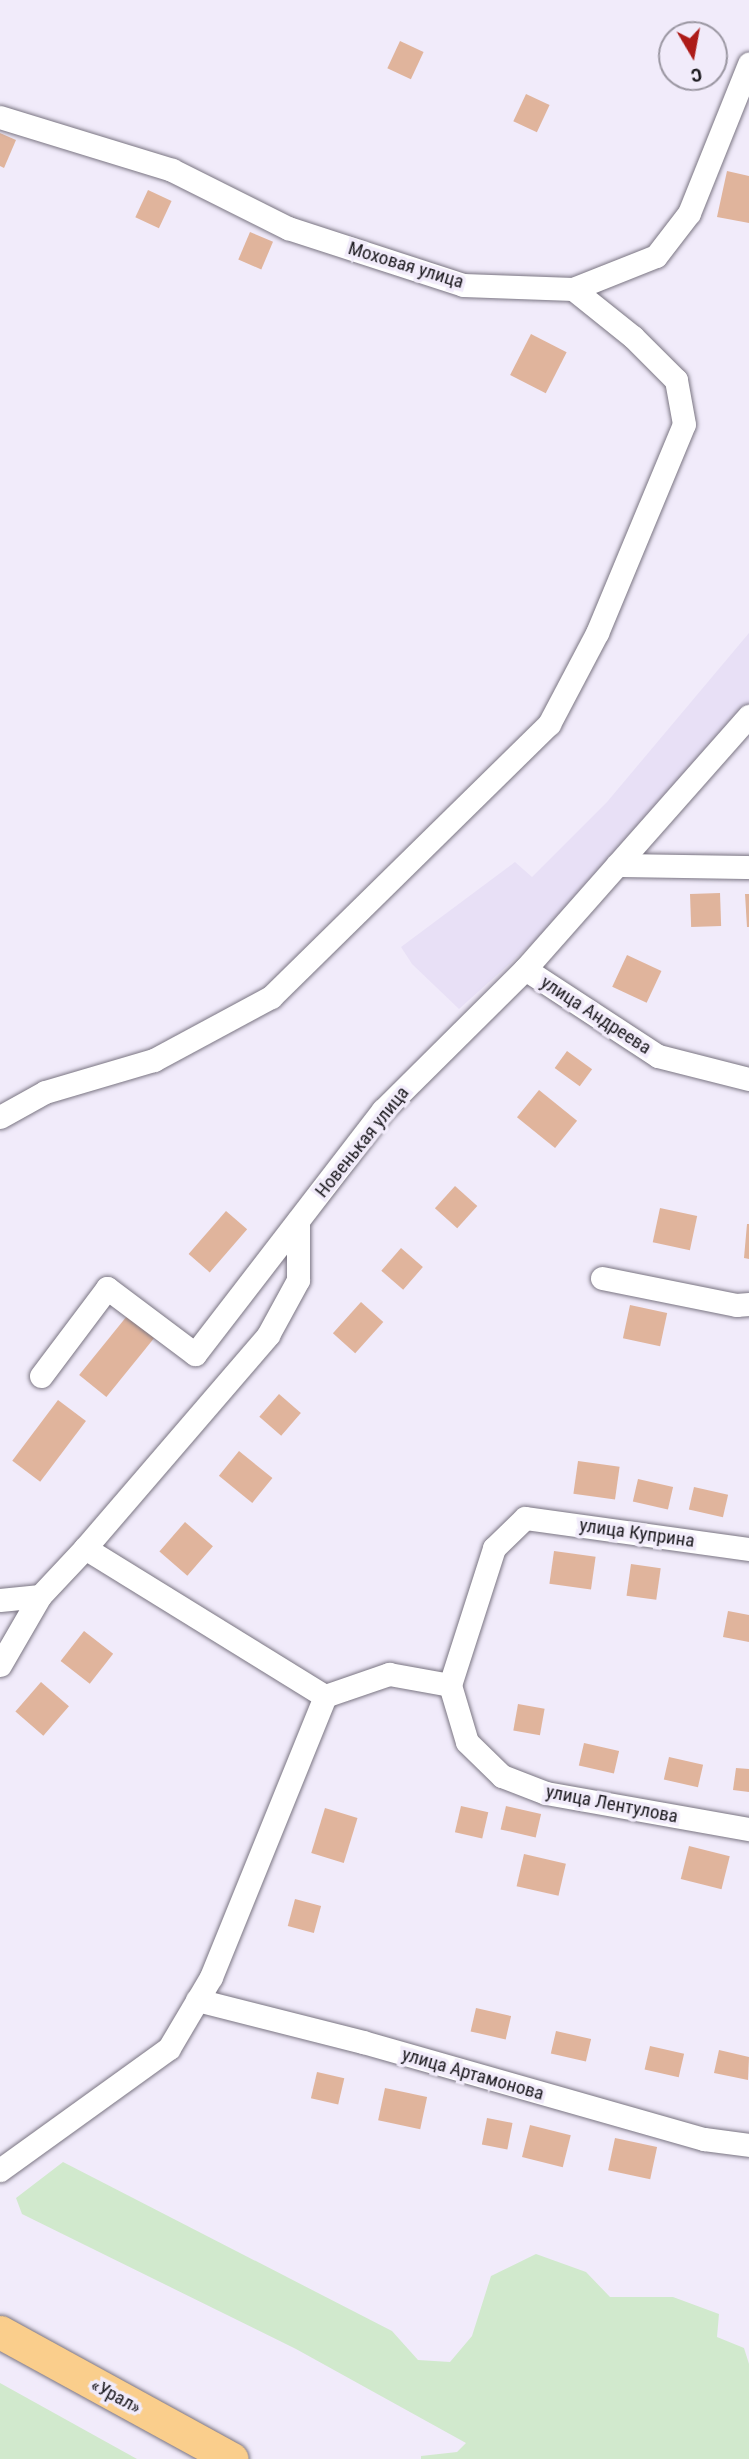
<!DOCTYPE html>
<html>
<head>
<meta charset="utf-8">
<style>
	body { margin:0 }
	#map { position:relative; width:749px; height:2459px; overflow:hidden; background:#f1ebfa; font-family:"Roboto Condensed",sans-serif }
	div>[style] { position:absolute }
	.built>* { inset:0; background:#e8e0f6 }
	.green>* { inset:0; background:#d1e9cd }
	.building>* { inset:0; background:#e0b49c; transform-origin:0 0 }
	.roads { filter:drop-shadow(0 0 2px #7a7582) drop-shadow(0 0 2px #7a7582) }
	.minor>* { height:23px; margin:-11.5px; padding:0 11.5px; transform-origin:11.5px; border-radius:11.5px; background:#fff }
	.highway>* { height:33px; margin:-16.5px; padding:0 16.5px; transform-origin:16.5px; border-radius:16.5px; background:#face8c }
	span { translate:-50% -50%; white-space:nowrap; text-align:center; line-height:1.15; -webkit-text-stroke:7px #f1ebfa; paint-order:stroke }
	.street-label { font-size:19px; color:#1b191e }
	.north { position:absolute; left:658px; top:21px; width:70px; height:70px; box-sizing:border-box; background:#f1ebfa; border:2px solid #9b97a2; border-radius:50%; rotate:170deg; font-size:19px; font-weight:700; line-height:28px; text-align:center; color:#1b191e }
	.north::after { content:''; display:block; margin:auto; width:24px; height:32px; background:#ad1b18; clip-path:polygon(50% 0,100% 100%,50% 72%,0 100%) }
</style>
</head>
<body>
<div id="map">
	<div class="built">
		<div style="clip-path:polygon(749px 633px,749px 723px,654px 834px,459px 1009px,412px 964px,401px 947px,515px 862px,532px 877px,607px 802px)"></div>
	</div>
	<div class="green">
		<div style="clip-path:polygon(63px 2162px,392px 2331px,418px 2360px,450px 2362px,472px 2336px,491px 2276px,536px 2254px,586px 2272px,610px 2297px,673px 2297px,719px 2314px,717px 2337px,744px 2348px,749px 2364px,749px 2459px,421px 2459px,421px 2456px,457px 2452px,466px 2443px,296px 2349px,22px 2214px,16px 2198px)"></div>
		<div style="clip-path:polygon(0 2383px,137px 2459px,0 2459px)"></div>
	</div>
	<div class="building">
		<div style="left:400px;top:41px;width:26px;height:30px;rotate:25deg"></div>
		<div style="left:526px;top:94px;width:26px;height:30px;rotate:25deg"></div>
		<div style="clip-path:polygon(0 133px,16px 140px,4px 168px,0 166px)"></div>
		<div style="clip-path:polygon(727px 171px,749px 176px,749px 223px,717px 217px)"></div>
		<div style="left:148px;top:190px;width:26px;height:30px;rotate:25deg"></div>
		<div style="left:250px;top:232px;width:25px;height:30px;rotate:23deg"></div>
		<div style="left:531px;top:334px;width:40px;height:46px;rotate:27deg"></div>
		<div style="left:720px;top:893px;width:33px;height:30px;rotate:88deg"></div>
		<div style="clip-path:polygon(745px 894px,749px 894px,749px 927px,747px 927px)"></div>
		<div style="left:627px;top:955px;width:38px;height:35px;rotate:25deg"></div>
		<div style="left:567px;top:1051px;width:31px;height:21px;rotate:36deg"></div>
		<div style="left:539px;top:1090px;width:49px;height:35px;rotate:39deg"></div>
		<div style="left:455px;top:1186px;width:30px;height:30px;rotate:42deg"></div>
		<div style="left:660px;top:1208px;width:38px;height:35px;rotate:12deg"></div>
		<div style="left:226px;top:1211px;width:28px;height:57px;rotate:41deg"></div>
		<div style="clip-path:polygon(747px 1224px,749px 1224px,749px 1259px,744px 1258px)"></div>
		<div style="left:401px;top:1248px;width:29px;height:30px;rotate:41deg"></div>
		<div style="left:361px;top:1302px;width:30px;height:42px;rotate:42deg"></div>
		<div style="left:630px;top:1305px;width:38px;height:34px;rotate:12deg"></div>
		<div style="left:127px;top:1316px;width:35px;height:76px;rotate:39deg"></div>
		<div style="left:279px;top:1394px;width:29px;height:30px;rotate:41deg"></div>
		<div style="left:58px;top:1400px;width:35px;height:76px;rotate:37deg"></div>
		<div style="left:239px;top:1451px;width:43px;height:32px;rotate:39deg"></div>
		<div style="left:578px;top:1461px;width:42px;height:33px;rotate:8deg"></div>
		<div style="left:638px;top:1479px;width:36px;height:23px;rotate:13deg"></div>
		<div style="left:694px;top:1487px;width:35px;height:23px;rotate:13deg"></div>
		<div style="left:185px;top:1522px;width:37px;height:39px;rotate:41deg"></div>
		<div style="left:554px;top:1551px;width:42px;height:33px;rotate:8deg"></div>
		<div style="left:631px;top:1564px;width:30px;height:32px;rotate:8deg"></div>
		<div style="clip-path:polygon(728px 1611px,749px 1615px,749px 1642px,723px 1637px)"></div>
		<div style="left:84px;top:1631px;width:37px;height:38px;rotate:38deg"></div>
		<div style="left:41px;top:1682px;width:37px;height:39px;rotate:41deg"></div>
		<div style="left:518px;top:1704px;width:27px;height:27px;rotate:10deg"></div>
		<div style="left:584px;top:1743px;width:36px;height:23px;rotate:13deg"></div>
		<div style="left:669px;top:1757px;width:35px;height:23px;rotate:13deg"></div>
		<div style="clip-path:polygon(736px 1768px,749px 1769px,749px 1792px,733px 1790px)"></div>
		<div style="left:461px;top:1806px;width:28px;height:27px;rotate:13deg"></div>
		<div style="left:506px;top:1806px;width:36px;height:24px;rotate:13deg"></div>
		<div style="left:325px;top:1808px;width:34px;height:47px;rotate:17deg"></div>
		<div style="left:689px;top:1846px;width:42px;height:34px;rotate:14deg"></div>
		<div style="left:524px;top:1854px;width:43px;height:33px;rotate:13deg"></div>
		<div style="left:295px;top:1899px;width:27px;height:28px;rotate:15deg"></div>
		<div style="left:476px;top:2008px;width:36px;height:24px;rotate:13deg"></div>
		<div style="left:556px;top:2031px;width:36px;height:23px;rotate:13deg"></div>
		<div style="left:650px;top:2046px;width:35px;height:24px;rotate:13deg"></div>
		<div style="clip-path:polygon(719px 2050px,749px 2057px,748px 2080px,714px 2073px)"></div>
		<div style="left:317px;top:2072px;width:28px;height:27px;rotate:13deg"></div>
		<div style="left:385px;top:2088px;width:43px;height:33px;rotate:12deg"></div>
		<div style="left:487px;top:2118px;width:26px;height:27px;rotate:11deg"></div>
		<div style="left:530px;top:2125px;width:42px;height:33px;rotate:14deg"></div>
		<div style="left:615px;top:2138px;width:43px;height:33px;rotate:12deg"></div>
	</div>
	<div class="roads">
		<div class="minor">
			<div style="left:0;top:117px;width:180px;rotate:17.1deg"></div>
			<div style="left:172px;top:170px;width:130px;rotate:26.6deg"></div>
			<div style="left:288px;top:228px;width:184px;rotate:18deg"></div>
			<div style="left:463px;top:285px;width:110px;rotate:2.1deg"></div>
			<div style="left:573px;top:289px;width:89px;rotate:-21.7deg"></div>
			<div style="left:656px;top:256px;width:54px;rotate:-52.5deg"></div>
			<div style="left:689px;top:213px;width:161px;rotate:-68.1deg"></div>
			<div style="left:617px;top:865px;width:132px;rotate:0.9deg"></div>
			<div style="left:525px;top:969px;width:159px;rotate:33.2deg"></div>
			<div style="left:658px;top:1056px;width:94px;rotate:14.2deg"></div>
			<div style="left:0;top:1117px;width:51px;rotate:-29.1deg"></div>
			<div style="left:45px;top:1092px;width:114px;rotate:-16.4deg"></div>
			<div style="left:154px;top:1060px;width:133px;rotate:-28.3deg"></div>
			<div style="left:271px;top:997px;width:390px;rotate:-44.5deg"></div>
			<div style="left:549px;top:724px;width:103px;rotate:-62.2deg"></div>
			<div style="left:597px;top:633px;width:226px;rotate:-67.4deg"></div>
			<div style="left:684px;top:424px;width:45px;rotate:-100.3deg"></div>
			<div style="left:676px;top:380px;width:61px;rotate:-135deg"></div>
			<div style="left:633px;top:337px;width:77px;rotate:-141.3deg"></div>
			<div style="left:602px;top:1278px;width:137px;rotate:11.4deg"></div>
			<div style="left:736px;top:1305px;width:13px;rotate:-4deg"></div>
			<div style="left:41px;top:1376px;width:110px;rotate:-53.1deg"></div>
			<div style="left:107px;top:1288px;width:110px;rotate:36.9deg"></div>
			<div style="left:195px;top:1354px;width:308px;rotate:-52.4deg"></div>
			<div style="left:383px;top:1110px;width:200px;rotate:-44.8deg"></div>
			<div style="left:525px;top:969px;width:338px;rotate:-48.5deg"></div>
			<div style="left:85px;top:1548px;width:282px;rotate:31.7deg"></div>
			<div style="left:0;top:1600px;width:40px;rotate:-5.7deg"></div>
			<div style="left:40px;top:1596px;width:66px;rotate:-46.8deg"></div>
			<div style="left:85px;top:1548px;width:281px;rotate:-49.3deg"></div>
			<div style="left:268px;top:1335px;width:63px;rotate:-61.4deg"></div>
			<div style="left:298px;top:1280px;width:59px;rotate:-90deg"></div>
			<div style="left:0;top:1665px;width:80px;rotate:-59.9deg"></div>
			<div style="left:450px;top:1685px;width:144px;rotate:-72.2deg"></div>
			<div style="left:494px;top:1548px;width:43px;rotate:-44.1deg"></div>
			<div style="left:525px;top:1518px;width:226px;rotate:7.9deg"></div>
			<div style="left:450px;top:1685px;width:59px;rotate:73.4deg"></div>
			<div style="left:467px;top:1742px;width:49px;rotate:44.2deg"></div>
			<div style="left:502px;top:1776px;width:47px;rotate:21.1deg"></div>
			<div style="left:546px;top:1793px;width:206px;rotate:10.1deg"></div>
			<div style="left:197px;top:2000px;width:171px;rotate:14.2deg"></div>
			<div style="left:363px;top:2042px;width:355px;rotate:15.9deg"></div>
			<div style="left:704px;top:2139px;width:45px;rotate:7.6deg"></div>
			<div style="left:0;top:2170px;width:208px;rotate:-35.8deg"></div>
			<div style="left:169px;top:2048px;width:82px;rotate:-59.4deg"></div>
			<div style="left:211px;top:1977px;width:303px;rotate:-67.9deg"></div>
			<div style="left:325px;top:1696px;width:68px;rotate:-19deg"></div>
			<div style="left:389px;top:1674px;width:62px;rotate:10.2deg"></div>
		</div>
		<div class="highway">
			<div style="left:0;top:2332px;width:264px;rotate:28.7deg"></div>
		</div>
	</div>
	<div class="street-label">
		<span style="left:406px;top:265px;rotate:17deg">Моховая улица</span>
		<span style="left:596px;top:1015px;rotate:33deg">улица Андреева</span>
		<span style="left:362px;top:1142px;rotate:-51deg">Новенькая улица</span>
		<span style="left:637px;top:1533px;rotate:8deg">улица Куприна</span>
		<span style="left:612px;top:1804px;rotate:11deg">улица Лентулова</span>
		<span style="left:473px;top:2074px;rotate:16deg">улица Артамонова</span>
		<span style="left:116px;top:2396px;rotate:28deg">«Урал»</span>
	</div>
	<div class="north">С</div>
</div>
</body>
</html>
